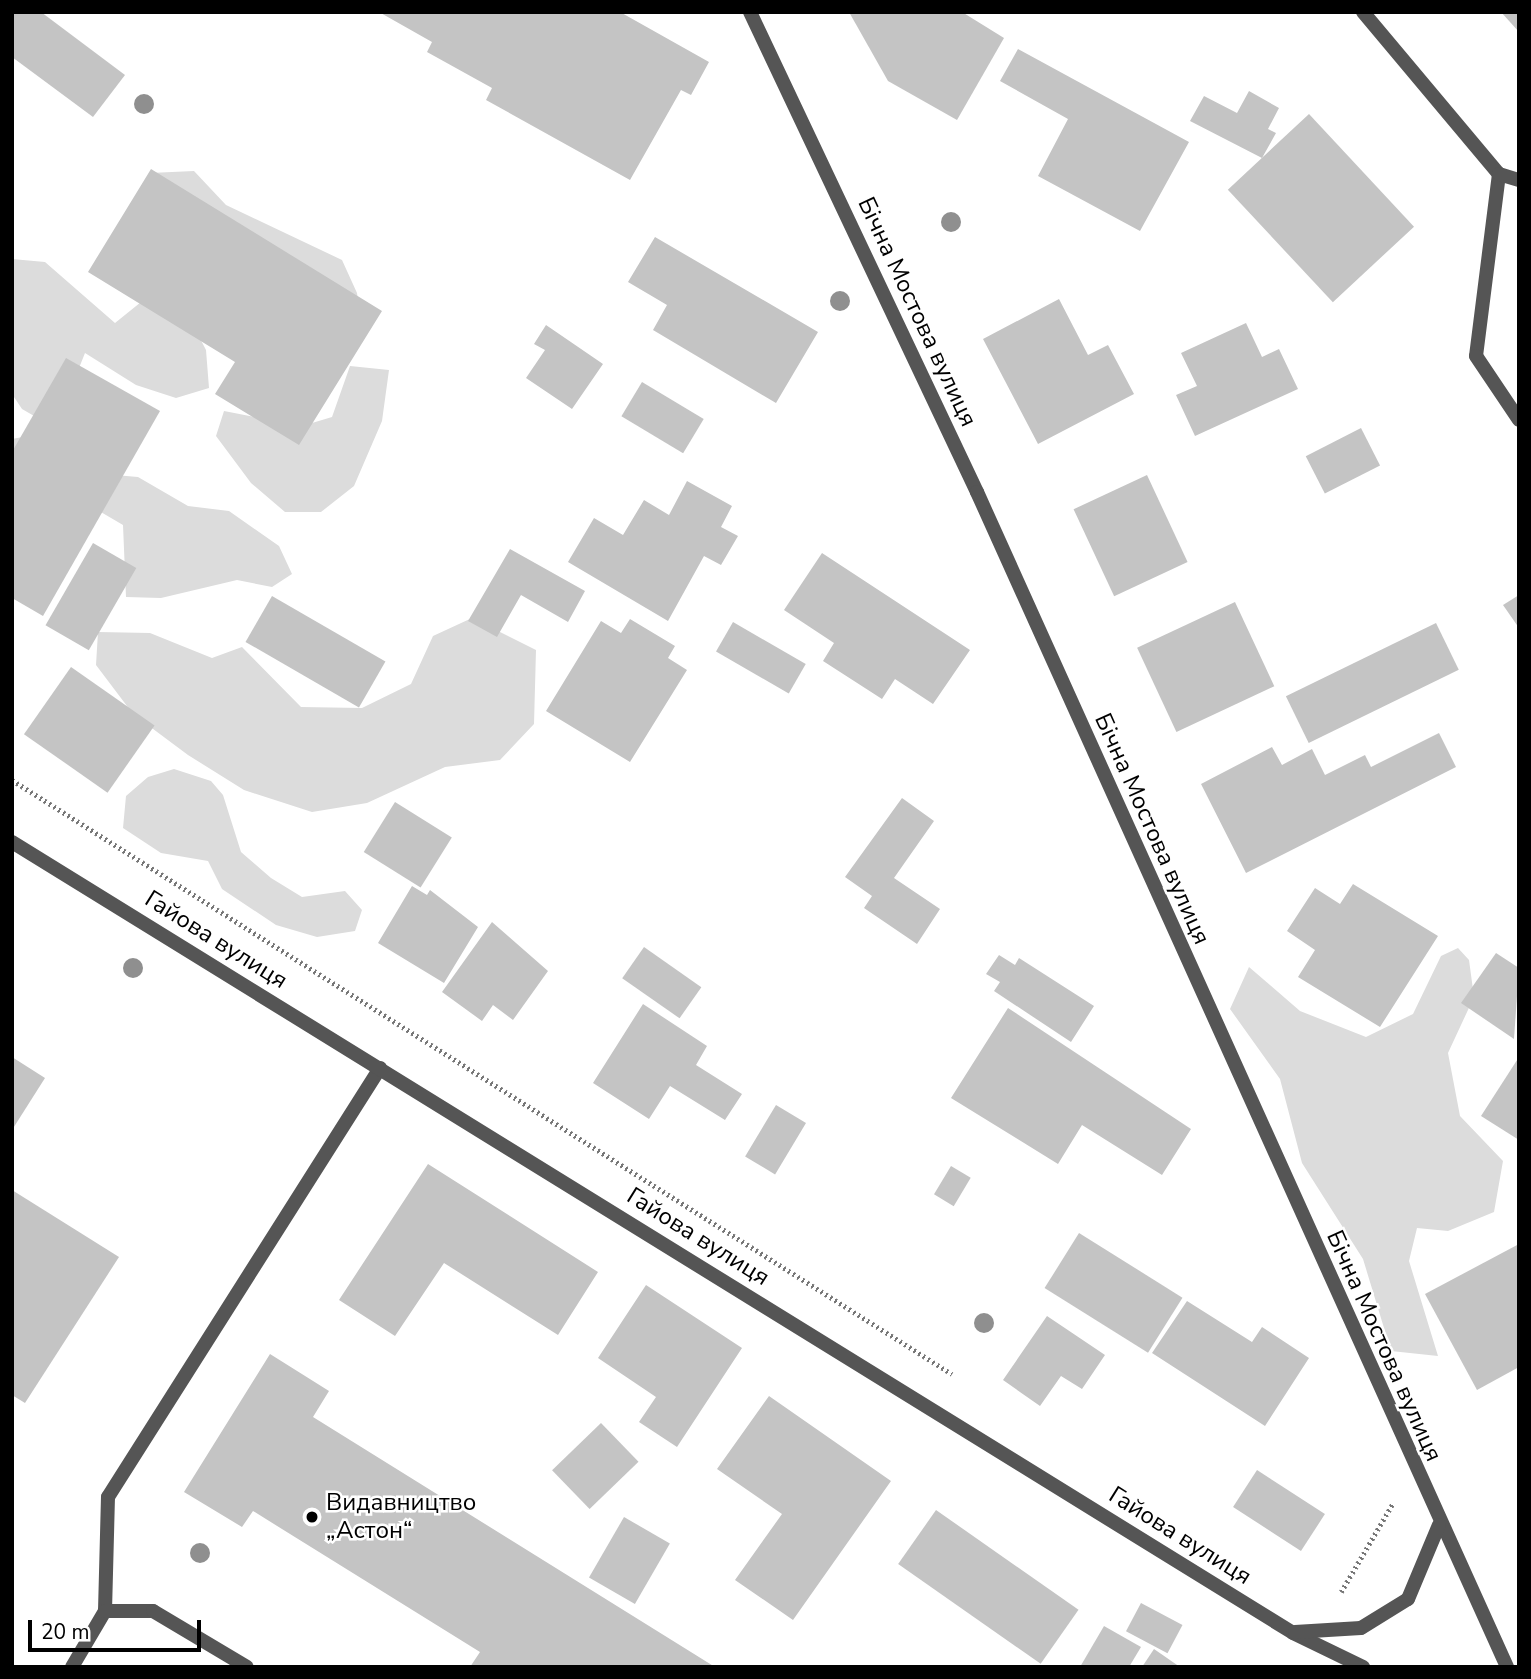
<!DOCTYPE html>
<html>
<head>
<meta charset="utf-8">
<style>
	body { margin:0 }
	#map { position:relative; width:1531px; height:1679px; overflow:hidden; background:#fff; font-family:"Nunito Sans",sans-serif }
	div>[style] { position:absolute }
	.green>* { inset:0; background:#dcdcdc }
	.building>* { inset:0; background:#c4c4c4; transform-origin:0 0 }
	.path>* { height:4.5px; margin-top:-2.25px; transform-origin:0; background:repeating-linear-gradient(90deg,#777 0 2px,transparent 0 5.5px) }
	.lane>* { height:14px; margin:-7px; padding:0 7px; transform-origin:7px; border-radius:7px; background:#555 }
	.street>* { height:14px; margin:-7px; padding:0 7px; transform-origin:7px; border-radius:7px; background:#555 }
	.trees>* { width:20px; height:20px; margin:-10px; border-radius:50%; background:#8f8f8f }
	.dots>* { width:19px; height:19px; translate:-50% -50%; box-sizing:border-box; border:4px solid #fff; border-radius:50% }
	span { translate:-50% -50%; white-space:nowrap; text-align:center; line-height:1.15; -webkit-text-stroke:5px #fff; paint-order:stroke }
	.street-label { font-size:24px; color:#000 }
	.poi-label { font-size:24px; color:#000 }
	.left { translate:0 -50%; text-align:left }
	.frame { position:absolute; inset:0; border:14px solid #000; pointer-events:none }
	.scale { position:absolute; left:28px; top:1620px; width:173px; height:32px; box-sizing:border-box; border:4px solid #000; border-top:0; padding-left:9px; font-size:21px; line-height:24px; white-space:nowrap; color:#000; -webkit-text-stroke:5px #fff; paint-order:stroke }
</style>
</head>
<body>
<div id="map">
	<div class="green">
		<div style="clip-path:polygon(194px 171px,226px 205px,342px 260px,357px 293px,362px 327px,150px 173px)"></div>
		<div style="clip-path:polygon(12px 259px,45px 262px,115px 323px,146px 298px,188px 315px,206px 350px,209px 388px,176px 398px,136px 385px,85px 353px,55px 428px,22px 409px,12px 394px)"></div>
		<div style="clip-path:polygon(350px 366px,389px 370px,382px 421px,354px 486px,321px 512px,285px 512px,251px 483px,216px 436px,224px 411px,302px 426px,332px 417px)"></div>
		<div style="clip-path:polygon(38px 434px,91px 473px,138px 477px,188px 506px,229px 511px,279px 546px,292px 574px,272px 587px,237px 580px,161px 598px,126px 597px,123px 525px,94px 508px,12px 498px,12px 439px)"></div>
		<div style="clip-path:polygon(472px 618px,536px 650px,534px 724px,500px 760px,445px 767px,367px 803px,312px 812px,244px 790px,188px 755px,133px 714px,96px 665px,98px 632px,150px 633px,212px 658px,242px 647px,301px 707px,362px 708px,411px 684px,433px 636px)"></div>
		<div style="clip-path:polygon(174px 769px,211px 781px,223px 795px,241px 852px,271px 878px,302px 897px,345px 891px,362px 910px,355px 931px,317px 937px,276px 925px,222px 889px,208px 861px,161px 853px,123px 828px,126px 796px,148px 777px)"></div>
		<div style="clip-path:polygon(1458px 948px,1469px 960px,1474px 997px,1448px 1053px,1460px 1116px,1503px 1161px,1494px 1212px,1448px 1231px,1417px 1228px,1409px 1261px,1438px 1356px,1391px 1351px,1363px 1259px,1302px 1163px,1280px 1079px,1230px 1009px,1249px 967px,1300px 1011px,1366px 1037px,1413px 1014px,1441px 956px)"></div>
	</div>
	<div class="building">
		<div style="clip-path:polygon(12px 12px,41px 12px,125px 75px,93px 117px,12px 57px)"></div>
		<div style="clip-path:polygon(379px 12px,620px 12px,709px 62px,691px 95px,681px 90px,630px 180px,486px 100px,492px 88px,427px 52px,432px 42px)"></div>
		<div style="clip-path:polygon(849px 12px,962px 12px,1004px 38px,957px 120px,888px 81px)"></div>
		<div style="clip-path:polygon(1501px 12px,1519px 12px,1519px 32px)"></div>
		<div style="clip-path:polygon(1018px 49px,1189px 142px,1140px 231px,1038px 176px,1068px 119px,1000px 81px)"></div>
		<div style="clip-path:polygon(1249px 91px,1279px 108px,1268px 129px,1276px 133px,1262px 158px,1190px 121px,1204px 96px,1237px 113px)"></div>
		<div style="left:1309px;top:114px;width:154px;height:111px;rotate:47deg"></div>
		<div style="clip-path:polygon(151px 169px,382px 311px,299px 445px,215px 394px,235px 362px,88px 272px)"></div>
		<div style="clip-path:polygon(655px 237px,818px 332px,776px 403px,653px 330px,667px 305px,628px 282px)"></div>
		<div style="clip-path:polygon(1059px 299px,1088px 355px,1108px 345px,1134px 394px,1038px 444px,983px 339px)"></div>
		<div style="clip-path:polygon(1246px 323px,1262px 357px,1279px 349px,1298px 389px,1195px 436px,1176px 395px,1197px 386px,1181px 353px)"></div>
		<div style="clip-path:polygon(546px 325px,603px 364px,572px 409px,526px 378px,545px 350px,534px 344px)"></div>
		<div style="clip-path:polygon(66px 358px,160px 411px,43px 616px,12px 598px,12px 452px)"></div>
		<div style="left:642px;top:382px;width:72px;height:40px;rotate:31deg"></div>
		<div style="left:1361px;top:428px;width:42px;height:62px;rotate:63deg"></div>
		<div style="left:1147px;top:475px;width:96px;height:81px;rotate:65deg"></div>
		<div style="clip-path:polygon(687px 481px,732px 506px,721px 527px,738px 536px,721px 565px,704px 556px,668px 621px,568px 562px,594px 518px,623px 535px,644px 500px,669px 515px)"></div>
		<div style="left:93px;top:543px;width:50px;height:95px;rotate:30deg"></div>
		<div style="clip-path:polygon(510px 549px,585px 591px,568px 622px,521px 595px,497px 637px,468px 621px)"></div>
		<div style="clip-path:polygon(822px 553px,970px 650px,933px 704px,895px 679px,882px 699px,823px 661px,834px 643px,784px 610px)"></div>
		<div style="clip-path:polygon(1519px 595px,1519px 628px,1503px 605px)"></div>
		<div style="left:272px;top:596px;width:131px;height:53px;rotate:30deg"></div>
		<div style="left:1235px;top:602px;width:93px;height:108px;rotate:65deg"></div>
		<div style="clip-path:polygon(630px 619px,675px 646px,668px 658px,687px 670px,630px 762px,546px 711px,601px 621px,621px 633px)"></div>
		<div style="left:733px;top:622px;width:84px;height:34px;rotate:30deg"></div>
		<div style="left:1436px;top:623px;width:52px;height:167px;rotate:64deg"></div>
		<div style="left:71px;top:667px;width:102px;height:82px;rotate:35deg"></div>
		<div style="clip-path:polygon(1439px 733px,1456px 767px,1246px 873px,1201px 784px,1272px 747px,1282px 765px,1312px 749px,1325px 775px,1365px 755px,1371px 767px)"></div>
		<div style="clip-path:polygon(902px 798px,934px 821px,894px 878px,940px 909px,917px 944px,864px 908px,872px 896px,845px 877px)"></div>
		<div style="left:395px;top:802px;width:67px;height:59px;rotate:32deg"></div>
		<div style="clip-path:polygon(1353px 884px,1438px 936px,1380px 1027px,1298px 977px,1315px 950px,1287px 931px,1315px 888px,1340px 904px)"></div>
		<div style="clip-path:polygon(412px 886px,427px 895px,430px 890px,478px 927px,444px 983px,378px 943px)"></div>
		<div style="clip-path:polygon(492px 922px,548px 971px,513px 1020px,493px 1005px,482px 1021px,442px 992px)"></div>
		<div style="left:644px;top:947px;width:70px;height:38px;rotate:35deg"></div>
		<div style="clip-path:polygon(1496px 953px,1519px 968px,1514px 1039px,1461px 1003px)"></div>
		<div style="clip-path:polygon(999px 955px,1015px 965px,1019px 958px,1094px 1006px,1071px 1042px,994px 991px,1000px 982px,986px 974px)"></div>
		<div style="clip-path:polygon(643px 1004px,707px 1046px,696px 1065px,742px 1094px,725px 1120px,670px 1086px,649px 1119px,593px 1083px)"></div>
		<div style="clip-path:polygon(1008px 1008px,1191px 1129px,1162px 1175px,1082px 1125px,1058px 1164px,951px 1098px)"></div>
		<div style="clip-path:polygon(12px 1057px,45px 1078px,12px 1130px)"></div>
		<div style="clip-path:polygon(1519px 1057px,1519px 1140px,1481px 1116px)"></div>
		<div style="left:776px;top:1105px;width:35px;height:60px;rotate:31deg"></div>
		<div style="clip-path:polygon(428px 1164px,598px 1272px,558px 1335px,444px 1263px,395px 1336px,339px 1300px)"></div>
		<div style="left:951px;top:1166px;width:23px;height:33px;rotate:31deg"></div>
		<div style="clip-path:polygon(12px 1190px,119px 1257px,25px 1403px,12px 1395px)"></div>
		<div style="left:1079px;top:1233px;width:122px;height:65px;rotate:32deg"></div>
		<div style="clip-path:polygon(1519px 1244px,1519px 1367px,1477px 1390px,1425px 1294px)"></div>
		<div style="clip-path:polygon(646px 1285px,742px 1348px,677px 1447px,639px 1422px,656px 1397px,598px 1358px)"></div>
		<div style="clip-path:polygon(1187px 1301px,1252px 1342px,1262px 1327px,1309px 1358px,1265px 1426px,1152px 1353px)"></div>
		<div style="clip-path:polygon(1047px 1316px,1105px 1355px,1082px 1389px,1061px 1376px,1040px 1406px,1003px 1380px)"></div>
		<div style="clip-path:polygon(270px 1354px,329px 1391px,313px 1417px,715px 1667px,470px 1667px,480px 1652px,253px 1511px,242px 1527px,184px 1492px)"></div>
		<div style="clip-path:polygon(769px 1396px,891px 1481px,793px 1620px,735px 1580px,782px 1514px,717px 1469px)"></div>
		<div style="left:601px;top:1423px;width:54px;height:68px;rotate:46deg"></div>
		<div style="left:1257px;top:1470px;width:81px;height:44px;rotate:33deg"></div>
		<div style="left:936px;top:1510px;width:174px;height:66px;rotate:35deg"></div>
		<div style="left:624px;top:1517px;width:53px;height:70px;rotate:30deg"></div>
		<div style="left:1141px;top:1603px;width:47px;height:32px;rotate:28deg"></div>
		<div style="clip-path:polygon(1104px 1626px,1141px 1647px,1129px 1667px,1080px 1667px)"></div>
		<div style="clip-path:polygon(1154px 1649px,1180px 1667px,1142px 1667px)"></div>
	</div>
	<div class="path">
		<div style="left:12px;top:780px;width:1112px;rotate:32.29deg"></div>
		<div style="left:1341px;top:1592px;width:103px;rotate:-59.7deg"></div>
	</div>
	<div class="lane">
		<div style="left:1363px;top:12px;width:212px;rotate:50deg"></div>
		<div style="left:1499px;top:174px;width:183px;rotate:97.2deg"></div>
		<div style="left:1476px;top:356px;width:77px;rotate:56.1deg"></div>
		<div style="left:1499px;top:174px;width:21px;rotate:17deg"></div>
		<div style="left:105px;top:1611px;width:114px;rotate:-88.5deg"></div>
		<div style="left:108px;top:1497px;width:508px;rotate:-57.62deg"></div>
		<div style="left:72px;top:1667px;width:65px;rotate:-59.5deg"></div>
		<div style="left:105px;top:1611px;width:48px"></div>
		<div style="left:153px;top:1611px;width:109px;rotate:30.8deg"></div>
	</div>
	<div class="street">
		<div style="left:750px;top:12px;width:531px;rotate:64.69deg"></div>
		<div style="left:977px;top:492px;width:1289px;rotate:65.72deg"></div>
		<div style="left:12px;top:842px;width:1506px;rotate:31.69deg"></div>
		<div style="left:1293px;top:1633px;width:78px;rotate:25.9deg"></div>
		<div style="left:1295px;top:1632px;width:66px;rotate:-3.5deg"></div>
		<div style="left:1361px;top:1628px;width:55px;rotate:-31.7deg"></div>
		<div style="left:1408px;top:1599px;width:80px;rotate:-67.3deg"></div>
	</div>
	<div class="trees">
		<div style="left:144px;top:104px"></div>
		<div style="left:951px;top:222px"></div>
		<div style="left:840px;top:301px"></div>
		<div style="left:133px;top:968px"></div>
		<div style="left:984px;top:1323px"></div>
		<div style="left:200px;top:1553px"></div>
	</div>
	<div class="dots">
		<div style="left:312px;top:1517px;background:#000"></div>
	</div>
	<div class="street-label">
		<span style="left:917px;top:312px;rotate:65deg">Бічна Мостова вулиця</span>
		<span style="left:1152px;top:829px;rotate:66deg">Бічна Мостова вулиця</span>
		<span style="left:216px;top:940px;rotate:32deg">Гайова вулиця</span>
		<span style="left:698px;top:1237px;rotate:32deg">Гайова вулиця</span>
		<span style="left:1384px;top:1346px;rotate:66deg">Бічна Мостова вулиця</span>
		<span style="left:1180px;top:1536px;rotate:32deg">Гайова вулиця</span>
	</div>
	<div class="poi-label">
		<span class="left" style="left:326px;top:1517px">Видавництво<br>„Астон“</span>
	</div>
	<div class="frame"></div>
	<div class="scale">20 m</div>
</div>
</body>
</html>
